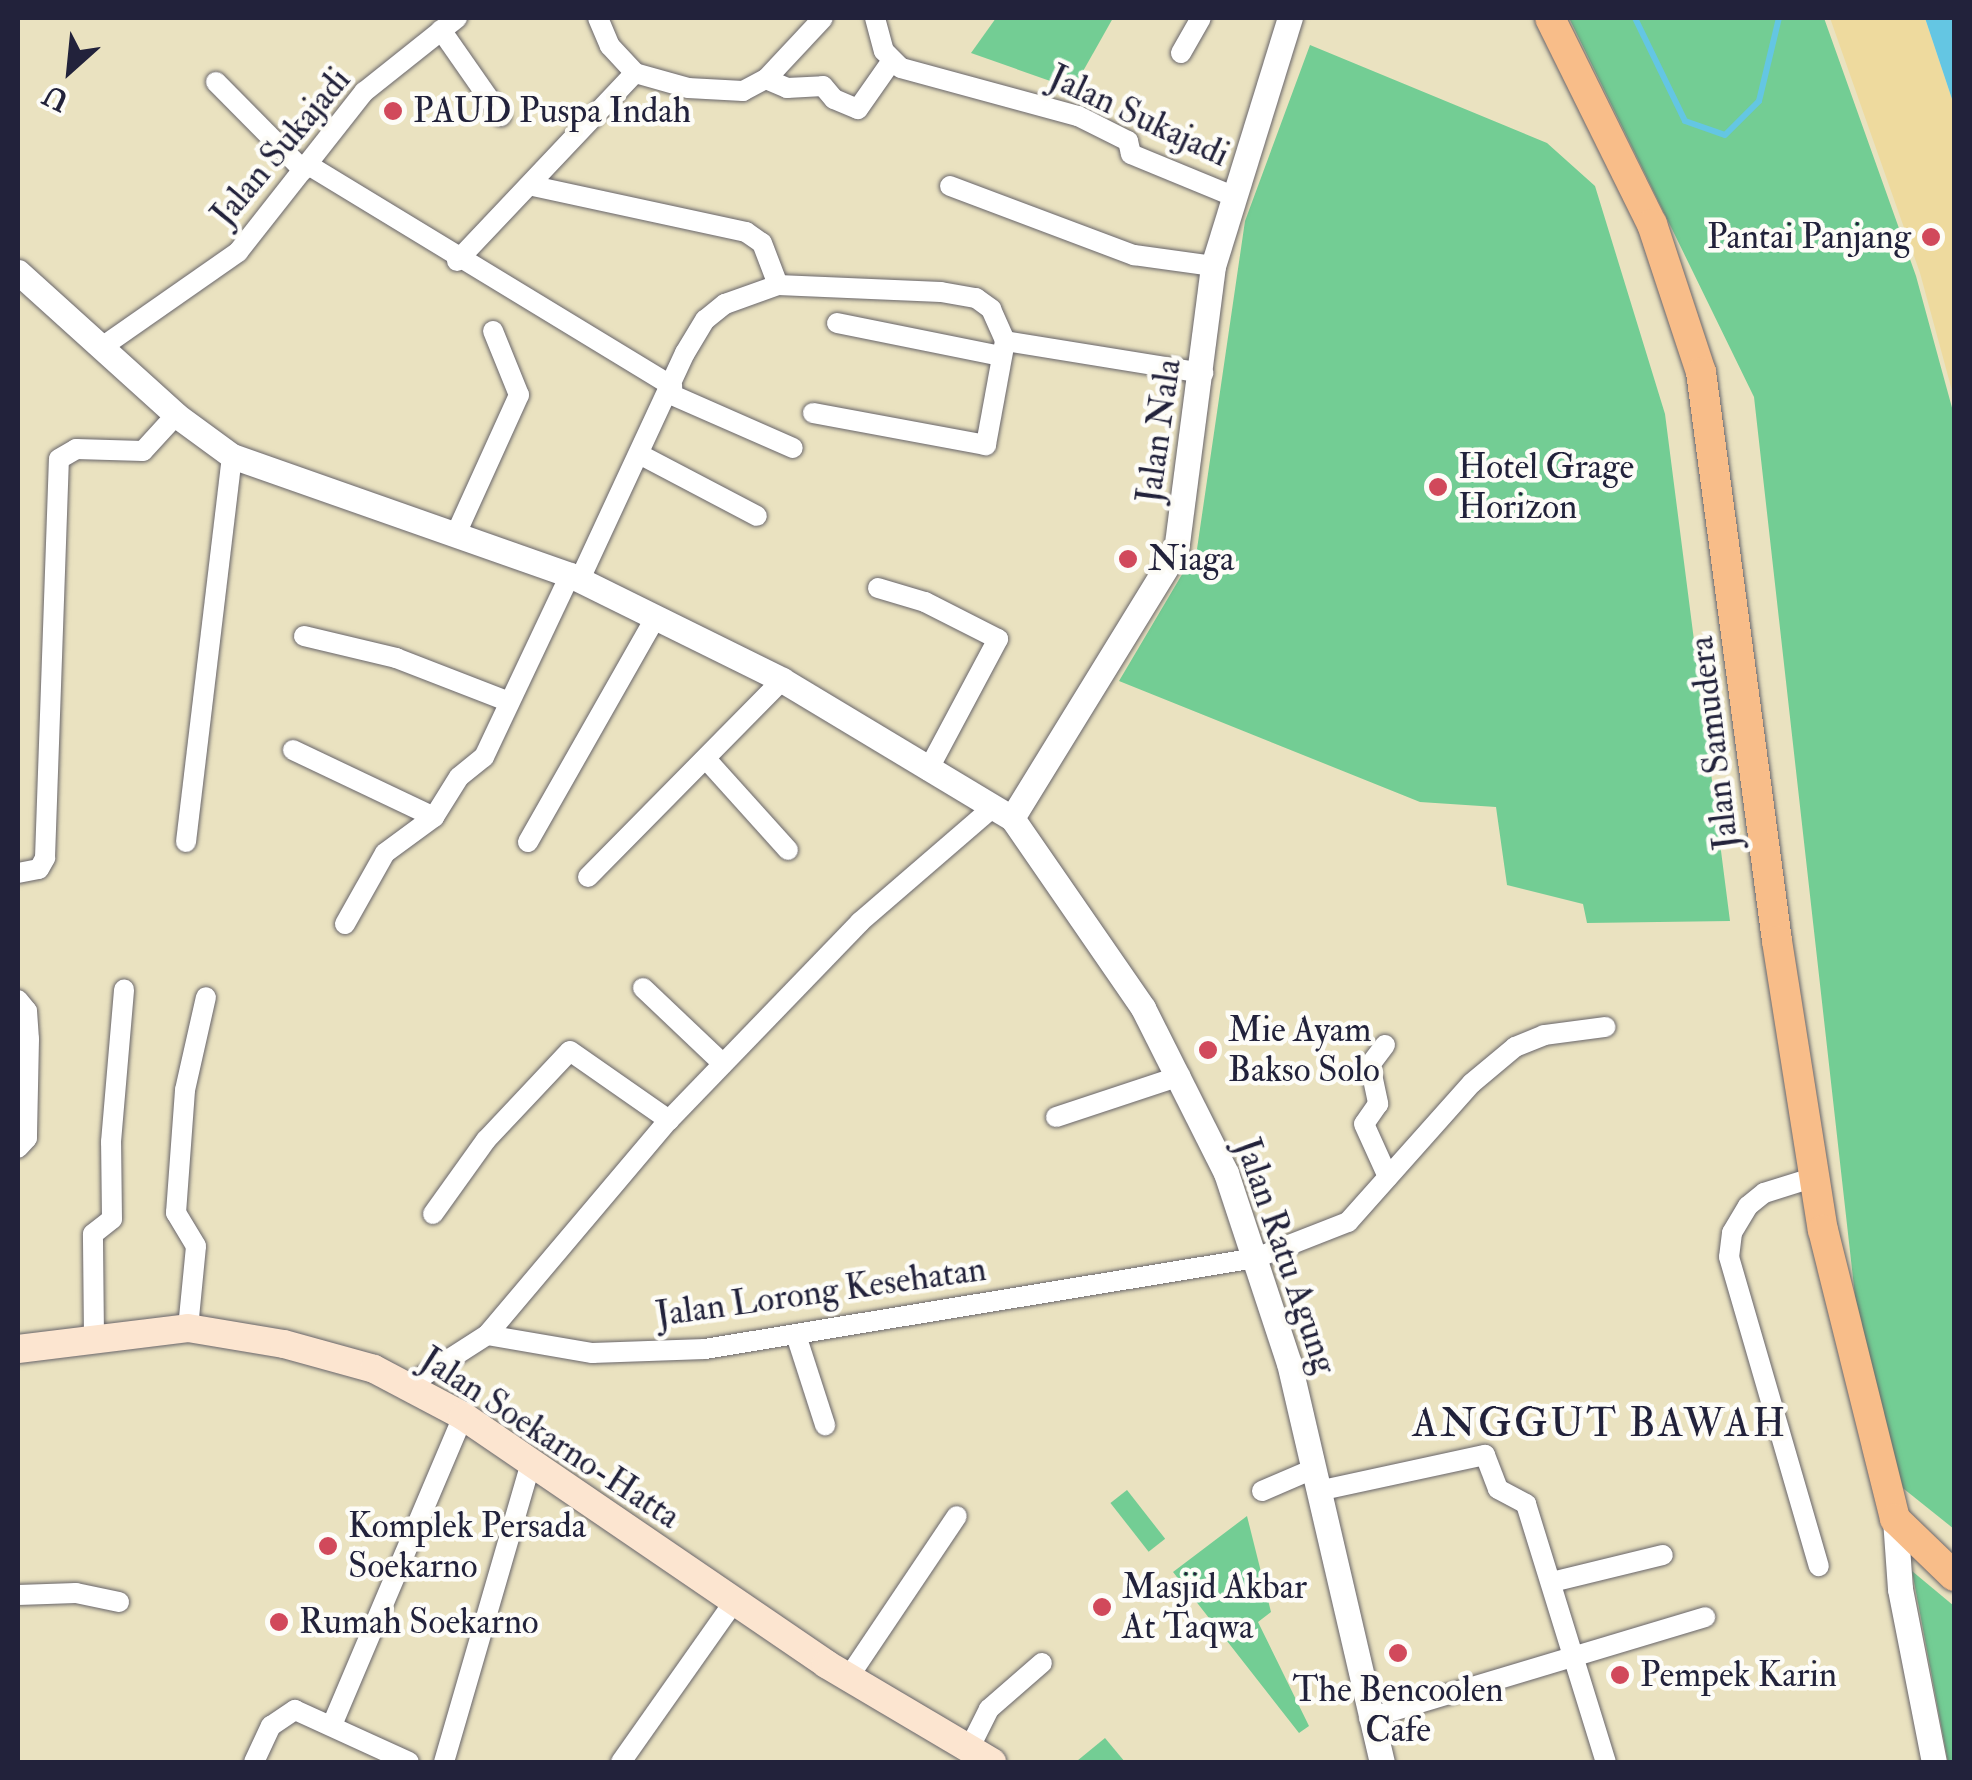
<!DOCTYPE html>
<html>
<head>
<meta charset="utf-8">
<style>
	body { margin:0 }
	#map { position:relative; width:1972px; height:1780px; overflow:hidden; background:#eae2c0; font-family:"IM FELL Double Pica",serif }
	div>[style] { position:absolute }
	.green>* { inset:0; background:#73cd94; transform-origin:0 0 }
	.sand>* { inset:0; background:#eeda9e }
	.water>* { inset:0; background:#64c6e3 }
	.stream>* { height:6px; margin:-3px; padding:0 3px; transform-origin:3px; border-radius:3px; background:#64c6e3 }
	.roads { filter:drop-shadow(0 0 2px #68656a) drop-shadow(0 0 2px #68656a) }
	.minor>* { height:20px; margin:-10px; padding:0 10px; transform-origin:10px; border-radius:10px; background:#fff }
	.tertiary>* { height:25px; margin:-12.5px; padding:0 12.5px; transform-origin:12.5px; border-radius:12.5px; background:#fff }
	.secondary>* { height:28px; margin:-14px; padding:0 14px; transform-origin:14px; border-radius:14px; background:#fce5d0 }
	.primary>* { height:30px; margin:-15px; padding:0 15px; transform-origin:15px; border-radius:15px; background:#f8bd89 }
	.dots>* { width:28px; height:28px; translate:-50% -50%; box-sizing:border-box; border:5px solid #fdfcf7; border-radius:50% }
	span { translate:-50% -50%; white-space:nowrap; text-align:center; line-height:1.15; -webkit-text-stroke:9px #fdfcf7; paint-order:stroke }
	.poi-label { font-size:35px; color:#22223b }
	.left { translate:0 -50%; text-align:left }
	.right { translate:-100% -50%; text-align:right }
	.street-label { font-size:35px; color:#22223b }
	.quarter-label { font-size:40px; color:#22223b; letter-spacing:2.5px }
	.frame { position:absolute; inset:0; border:20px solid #22223b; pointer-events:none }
	.north { position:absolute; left:20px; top:20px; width:100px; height:100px; -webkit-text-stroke:8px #fdfcf7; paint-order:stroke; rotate:207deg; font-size:28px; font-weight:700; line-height:40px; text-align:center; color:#22223b }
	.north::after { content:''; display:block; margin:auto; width:35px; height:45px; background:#22223b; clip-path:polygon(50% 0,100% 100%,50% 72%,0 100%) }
</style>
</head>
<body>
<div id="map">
	<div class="green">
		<div style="clip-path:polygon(996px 18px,1113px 18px,1073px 89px,971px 53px)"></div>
		<div style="clip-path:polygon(1569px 18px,1824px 18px,1916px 276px,1954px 415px,1954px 1529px,1874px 1465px,1754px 397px)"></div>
		<div style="clip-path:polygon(1310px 45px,1547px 143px,1595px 186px,1665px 414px,1730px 921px,1587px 923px,1583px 904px,1507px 885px,1496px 807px,1420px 802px,1119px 681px,1197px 549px,1245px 221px)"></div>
		<div style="left:1127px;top:1490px;width:62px;height:21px;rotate:52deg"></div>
		<div style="clip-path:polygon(1247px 1516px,1271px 1612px,1258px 1622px,1309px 1726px,1299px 1733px,1173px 1572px)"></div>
		<div style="clip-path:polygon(1912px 1571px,1954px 1606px,1954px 1762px,1948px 1762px)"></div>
		<div style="clip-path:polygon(1105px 1738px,1125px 1762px,1078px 1762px,1077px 1761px)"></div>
	</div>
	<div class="sand">
		<div style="clip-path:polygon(1830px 18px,1925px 18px,1954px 105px,1954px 398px,1920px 273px)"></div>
	</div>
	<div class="water">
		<div style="clip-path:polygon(1925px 18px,1954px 18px,1954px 105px)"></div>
	</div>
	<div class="stream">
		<div style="left:1635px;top:18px;width:114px;rotate:64.1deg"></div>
		<div style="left:1685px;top:121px;width:42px;rotate:19.3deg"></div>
		<div style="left:1725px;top:135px;width:48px;rotate:-45deg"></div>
		<div style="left:1759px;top:101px;width:85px;rotate:-76.5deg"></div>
	</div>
	<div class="roads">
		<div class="minor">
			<div style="left:598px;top:18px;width:30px;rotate:67deg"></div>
			<div style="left:610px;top:46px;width:37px;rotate:47deg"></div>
			<div style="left:875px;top:18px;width:34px;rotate:75deg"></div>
			<div style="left:884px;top:51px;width:24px;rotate:45deg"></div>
			<div style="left:901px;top:68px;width:183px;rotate:15.2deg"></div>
			<div style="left:1078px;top:116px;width:56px;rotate:26.6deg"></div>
			<div style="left:1128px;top:141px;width:13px;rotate:77deg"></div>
			<div style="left:1131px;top:154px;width:110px;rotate:22.4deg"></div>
			<div style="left:441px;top:30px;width:105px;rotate:55.1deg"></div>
			<div style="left:1181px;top:53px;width:40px;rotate:-60.3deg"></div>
			<div style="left:766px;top:79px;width:23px;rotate:23deg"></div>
			<div style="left:787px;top:88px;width:36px;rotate:-3deg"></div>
			<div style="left:823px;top:86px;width:17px;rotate:50deg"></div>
			<div style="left:834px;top:99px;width:26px;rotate:23deg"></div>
			<div style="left:858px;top:109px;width:57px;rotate:-54.9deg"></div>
			<div style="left:216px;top:82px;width:124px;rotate:45.3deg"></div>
			<div style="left:310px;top:166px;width:424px;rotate:31.3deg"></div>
			<div style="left:533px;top:186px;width:218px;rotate:12.2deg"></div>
			<div style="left:746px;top:232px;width:19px;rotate:35deg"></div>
			<div style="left:762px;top:243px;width:45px;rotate:69.1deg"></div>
			<div style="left:950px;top:186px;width:197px;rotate:20.6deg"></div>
			<div style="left:1134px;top:255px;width:80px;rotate:7.9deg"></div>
			<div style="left:457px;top:261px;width:259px;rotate:-46.6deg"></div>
			<div style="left:635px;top:73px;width:55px;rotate:15.8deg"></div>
			<div style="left:688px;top:88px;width:55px;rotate:3.1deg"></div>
			<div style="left:743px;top:91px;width:26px;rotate:-28deg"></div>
			<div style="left:766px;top:79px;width:83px;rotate:-46.9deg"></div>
			<div style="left:837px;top:323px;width:167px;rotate:11.4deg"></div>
			<div style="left:1005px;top:341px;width:201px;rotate:9.2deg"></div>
			<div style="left:102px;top:347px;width:166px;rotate:-34.9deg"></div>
			<div style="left:238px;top:252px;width:204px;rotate:-51.8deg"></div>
			<div style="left:364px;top:92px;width:119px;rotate:-38.5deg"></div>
			<div style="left:670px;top:394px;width:134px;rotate:23.7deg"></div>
			<div style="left:639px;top:454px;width:133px;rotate:27.7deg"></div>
			<div style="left:455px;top:536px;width:155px;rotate:-65.6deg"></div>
			<div style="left:519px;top:395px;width:69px;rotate:-112.1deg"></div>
			<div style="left:580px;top:579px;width:249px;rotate:-65.1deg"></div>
			<div style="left:685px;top:353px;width:39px;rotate:-59deg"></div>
			<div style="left:705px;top:320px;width:26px;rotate:-39deg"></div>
			<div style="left:725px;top:304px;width:56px;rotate:-19.7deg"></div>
			<div style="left:778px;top:285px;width:163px;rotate:2.5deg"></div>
			<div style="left:941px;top:292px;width:36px;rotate:10deg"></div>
			<div style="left:976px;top:298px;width:19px;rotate:36deg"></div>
			<div style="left:991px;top:309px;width:35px;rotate:66deg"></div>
			<div style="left:1005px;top:341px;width:106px;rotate:100.4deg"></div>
			<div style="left:986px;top:445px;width:176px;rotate:-169.5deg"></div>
			<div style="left:878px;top:588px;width:49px;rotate:16.6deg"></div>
			<div style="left:925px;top:602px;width:82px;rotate:26.9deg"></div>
			<div style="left:998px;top:639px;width:149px;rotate:118.1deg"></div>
			<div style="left:304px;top:636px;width:95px;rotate:13.4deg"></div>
			<div style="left:396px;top:658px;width:119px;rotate:21.2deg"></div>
			<div style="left:293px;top:750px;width:156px;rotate:25.4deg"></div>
			<div style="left:707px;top:760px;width:121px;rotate:48deg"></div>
			<div style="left:186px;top:842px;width:389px;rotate:-83.2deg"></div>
			<div style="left:528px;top:842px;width:257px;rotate:-60.4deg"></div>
			<div style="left:18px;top:873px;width:21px;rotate:-11deg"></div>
			<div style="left:39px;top:869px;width:13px;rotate:-61deg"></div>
			<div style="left:45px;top:858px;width:399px;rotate:-88deg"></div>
			<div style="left:59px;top:459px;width:20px;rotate:-30deg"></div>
			<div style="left:76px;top:449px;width:67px;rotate:1.7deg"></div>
			<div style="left:143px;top:451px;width:49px;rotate:-47.5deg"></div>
			<div style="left:588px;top:877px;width:276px;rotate:-45.4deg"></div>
			<div style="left:345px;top:924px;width:81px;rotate:-60.6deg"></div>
			<div style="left:385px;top:853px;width:61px;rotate:-36.3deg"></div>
			<div style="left:434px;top:817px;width:47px;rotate:-58deg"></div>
			<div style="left:459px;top:777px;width:32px;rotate:-39deg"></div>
			<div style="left:484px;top:757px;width:201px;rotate:-64.7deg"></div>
			<div style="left:643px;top:988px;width:110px;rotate:43.5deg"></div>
			<div style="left:18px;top:1000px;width:14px;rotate:51deg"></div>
			<div style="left:27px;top:1011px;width:28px;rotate:86deg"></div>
			<div style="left:29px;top:1039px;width:99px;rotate:91.2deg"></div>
			<div style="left:27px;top:1138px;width:13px;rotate:132deg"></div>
			<div style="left:1385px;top:1045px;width:25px;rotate:127deg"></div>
			<div style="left:1370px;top:1065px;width:40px;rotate:78deg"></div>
			<div style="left:1378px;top:1104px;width:24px;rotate:125deg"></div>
			<div style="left:1364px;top:1124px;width:58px;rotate:65.6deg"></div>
			<div style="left:1056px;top:1117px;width:131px;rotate:-18.3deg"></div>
			<div style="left:1815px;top:1177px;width:53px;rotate:162.6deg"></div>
			<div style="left:1764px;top:1193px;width:21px;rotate:141deg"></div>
			<div style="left:1748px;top:1206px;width:31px;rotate:121deg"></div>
			<div style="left:1732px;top:1233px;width:24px;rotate:97deg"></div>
			<div style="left:1729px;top:1257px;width:322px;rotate:73.8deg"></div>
			<div style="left:433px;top:1214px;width:91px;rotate:-54.4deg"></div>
			<div style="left:486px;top:1140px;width:122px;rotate:-46.7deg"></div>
			<div style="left:570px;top:1051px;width:121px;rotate:34.9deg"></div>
			<div style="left:188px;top:1328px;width:82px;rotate:-84.4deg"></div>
			<div style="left:196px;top:1246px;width:39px;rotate:-121deg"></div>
			<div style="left:176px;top:1213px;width:123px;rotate:-85.8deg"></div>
			<div style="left:185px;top:1090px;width:95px;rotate:-77.3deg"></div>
			<div style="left:487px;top:1335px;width:282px;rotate:-49.8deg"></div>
			<div style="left:669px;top:1120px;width:275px;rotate:-46deg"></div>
			<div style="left:860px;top:922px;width:176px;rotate:-40.8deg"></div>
			<div style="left:796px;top:1335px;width:95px;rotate:72.1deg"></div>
			<div style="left:94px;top:1337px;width:103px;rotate:-90.6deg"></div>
			<div style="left:93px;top:1234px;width:24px;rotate:-38deg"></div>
			<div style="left:112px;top:1219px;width:77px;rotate:-90.7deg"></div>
			<div style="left:111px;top:1142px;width:153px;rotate:-85.1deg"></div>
			<div style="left:409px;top:1385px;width:93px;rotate:-32.7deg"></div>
			<div style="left:487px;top:1335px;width:107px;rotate:9.7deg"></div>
			<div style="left:592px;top:1353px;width:113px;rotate:-2deg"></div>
			<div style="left:705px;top:1349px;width:558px;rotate:-9.38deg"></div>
			<div style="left:1256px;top:1258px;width:99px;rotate:-21.4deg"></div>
			<div style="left:1348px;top:1222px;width:186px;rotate:-48.3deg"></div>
			<div style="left:1472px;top:1083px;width:56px;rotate:-39.9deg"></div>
			<div style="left:1515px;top:1047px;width:31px;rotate:-22deg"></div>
			<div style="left:1544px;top:1035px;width:62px;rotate:-7.5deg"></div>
			<div style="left:1262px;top:1491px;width:56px;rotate:-23.3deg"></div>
			<div style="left:1318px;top:1491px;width:171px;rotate:-12.2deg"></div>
			<div style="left:1485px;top:1455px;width:36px;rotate:69deg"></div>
			<div style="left:1498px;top:1489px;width:32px;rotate:28deg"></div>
			<div style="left:1526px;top:1504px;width:270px;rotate:72.8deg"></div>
			<div style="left:1552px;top:1582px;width:114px;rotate:-13.7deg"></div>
			<div style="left:18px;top:1595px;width:58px;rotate:-2deg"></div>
			<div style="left:76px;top:1593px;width:44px;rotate:11.8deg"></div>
			<div style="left:848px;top:1678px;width:195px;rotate:-56.1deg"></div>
			<div style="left:1369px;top:1718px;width:351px;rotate:-16.7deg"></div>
			<div style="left:332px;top:1725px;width:336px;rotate:-67deg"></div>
			<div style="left:969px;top:1749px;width:45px;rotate:-63.4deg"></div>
			<div style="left:989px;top:1709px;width:70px;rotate:-41deg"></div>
			<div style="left:254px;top:1762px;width:40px;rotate:-65deg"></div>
			<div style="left:271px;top:1726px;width:29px;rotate:-34deg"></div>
			<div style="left:295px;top:1710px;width:125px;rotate:24.5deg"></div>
			<div style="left:444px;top:1762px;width:308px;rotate:-73.8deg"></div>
			<div style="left:621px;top:1762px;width:194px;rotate:-54.8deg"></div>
		</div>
		<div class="tertiary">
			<div style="left:18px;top:272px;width:213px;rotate:42.1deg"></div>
			<div style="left:176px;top:415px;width:69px;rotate:36.2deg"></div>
			<div style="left:232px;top:456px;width:358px;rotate:19.4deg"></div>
			<div style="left:570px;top:575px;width:237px;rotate:26.3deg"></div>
			<div style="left:782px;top:680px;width:268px;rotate:31deg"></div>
			<div style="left:1012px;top:818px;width:231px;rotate:55.4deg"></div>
			<div style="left:1143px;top:1008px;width:185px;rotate:63.3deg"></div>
			<div style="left:1226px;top:1173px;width:200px;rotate:71.7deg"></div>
			<div style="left:1289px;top:1363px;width:410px;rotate:76.9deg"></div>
			<div style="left:1012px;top:818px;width:313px;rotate:-58.4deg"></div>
			<div style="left:1176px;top:551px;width:287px;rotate:-82.6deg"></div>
			<div style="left:1213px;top:266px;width:260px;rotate:-72.8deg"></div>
			<div style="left:1895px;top:1519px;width:70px;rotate:85.9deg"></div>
			<div style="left:1900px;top:1589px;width:176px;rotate:78.9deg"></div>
		</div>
		<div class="secondary">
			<div style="left:18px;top:1349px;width:171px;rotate:-7deg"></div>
			<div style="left:188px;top:1328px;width:97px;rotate:9.5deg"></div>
			<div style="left:284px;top:1344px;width:93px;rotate:15.5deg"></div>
			<div style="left:374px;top:1369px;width:101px;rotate:27.8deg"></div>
			<div style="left:463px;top:1416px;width:440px;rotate:34.3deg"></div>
			<div style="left:826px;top:1664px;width:193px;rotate:30.6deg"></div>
		</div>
		<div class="primary">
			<div style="left:1550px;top:18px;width:230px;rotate:63.7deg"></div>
			<div style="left:1652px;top:224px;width:156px;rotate:71.7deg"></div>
			<div style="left:1701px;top:372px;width:574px;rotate:82.39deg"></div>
			<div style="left:1777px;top:941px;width:293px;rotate:81deg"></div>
			<div style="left:1823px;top:1230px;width:298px;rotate:76deg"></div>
			<div style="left:1895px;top:1519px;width:82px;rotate:44deg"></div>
		</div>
	</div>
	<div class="dots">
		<div style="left:393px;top:111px;background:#d1495b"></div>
		<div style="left:1931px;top:237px;background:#d1495b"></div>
		<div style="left:1438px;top:487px;background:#d1495b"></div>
		<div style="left:1128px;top:559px;background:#d1495b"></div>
		<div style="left:1208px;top:1050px;background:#d1495b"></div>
		<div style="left:328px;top:1546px;background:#d1495b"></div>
		<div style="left:1102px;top:1607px;background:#d1495b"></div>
		<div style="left:279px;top:1622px;background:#d1495b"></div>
		<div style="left:1398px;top:1653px;background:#d1495b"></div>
		<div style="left:1620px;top:1675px;background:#d1495b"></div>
	</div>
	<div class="poi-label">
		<span class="left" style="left:413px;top:111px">PAUD Puspa Indah</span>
		<span class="right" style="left:1911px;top:237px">Pantai Panjang</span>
		<span class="left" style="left:1458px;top:487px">Hotel Grage<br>Horizon</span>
		<span class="left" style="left:1148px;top:559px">Niaga</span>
		<span class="left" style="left:1228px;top:1050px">Mie Ayam<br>Bakso Solo</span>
		<span class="left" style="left:348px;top:1546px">Komplek Persada<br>Soekarno</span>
		<span class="left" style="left:1122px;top:1607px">Masjid Akbar<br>At Taqwa</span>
		<span class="left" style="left:299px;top:1622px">Rumah Soekarno</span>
		<span class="left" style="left:1640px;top:1675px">Pempek Karin</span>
		<span style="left:1398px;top:1710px">The Bencoolen<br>Cafe</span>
	</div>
	<div class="street-label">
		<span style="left:1139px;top:116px;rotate:25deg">Jalan Sukajadi</span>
		<span style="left:281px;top:147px;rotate:-50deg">Jalan Sukajadi</span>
		<span style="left:1159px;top:431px;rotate:-82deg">Jalan Nala</span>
		<span style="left:1714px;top:743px;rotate:-97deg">Jalan Samudera</span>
		<span style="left:1286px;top:1256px;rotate:71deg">Jalan Ratu Agung</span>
		<span style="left:821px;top:1292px;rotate:-8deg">Jalan Lorong Kesehatan</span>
		<span style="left:550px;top:1438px;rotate:33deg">Jalan Soekarno-Hatta</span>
	</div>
	<div class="quarter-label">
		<span style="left:1600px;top:1424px">ANGGUT BAWAH</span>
	</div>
	<div class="frame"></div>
	<div class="north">U</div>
</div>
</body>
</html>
